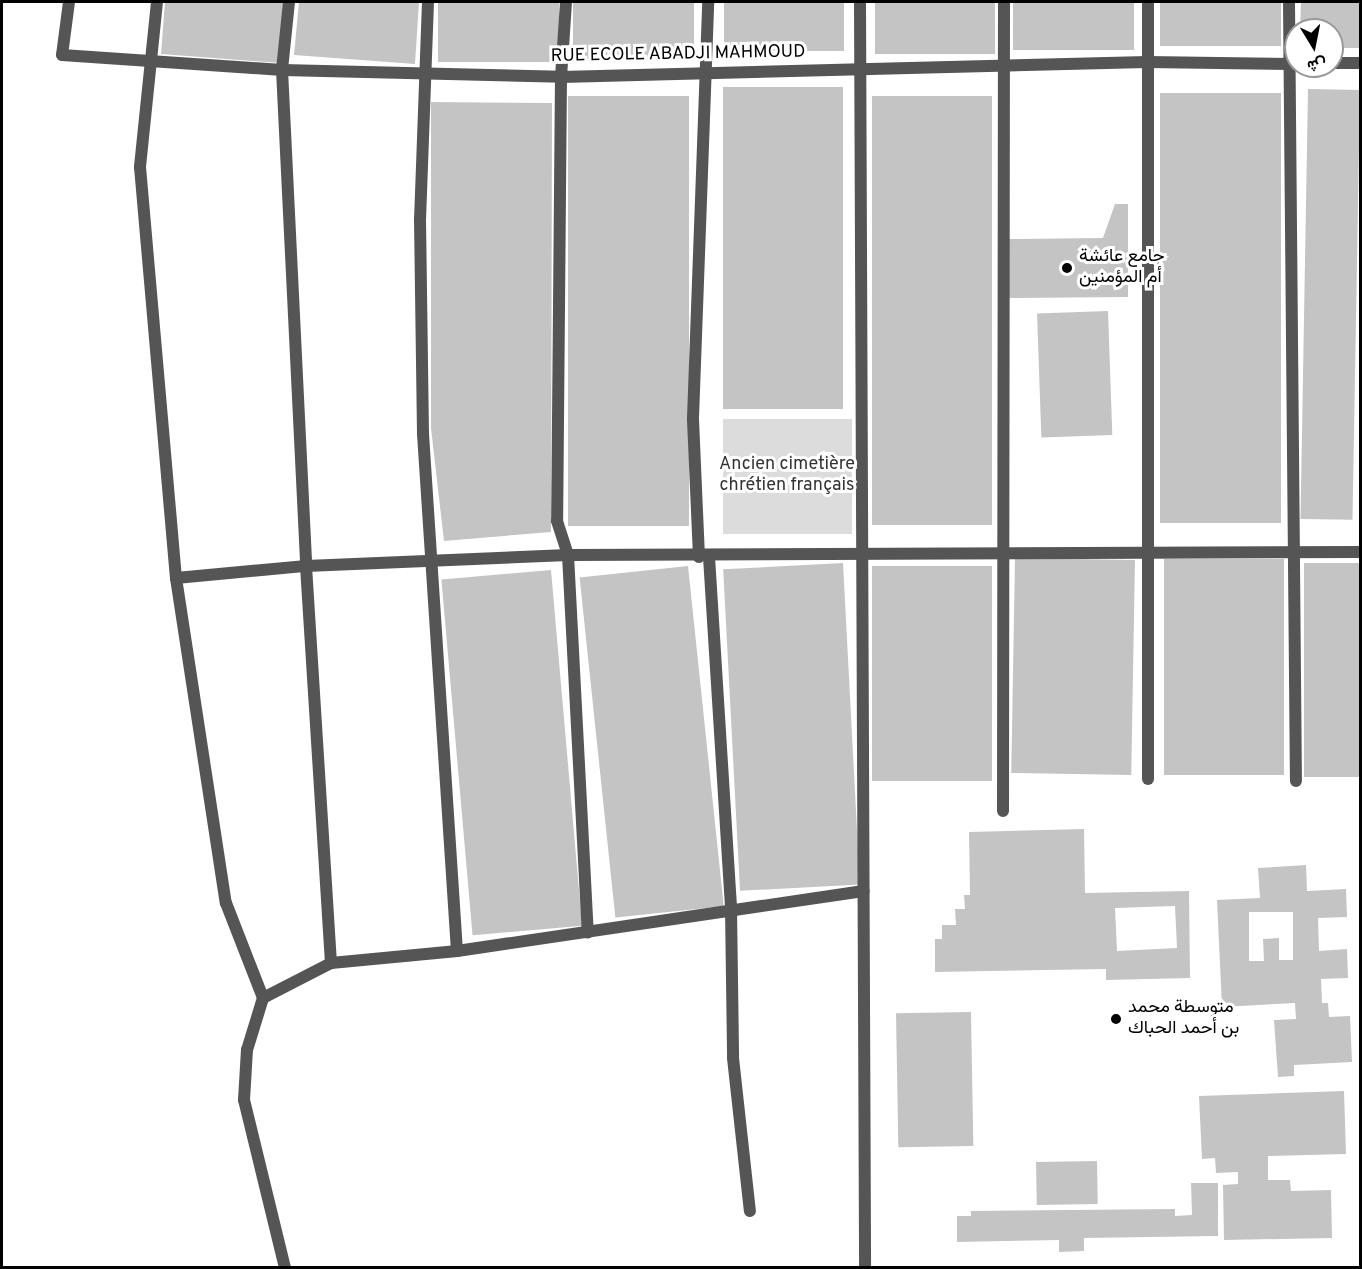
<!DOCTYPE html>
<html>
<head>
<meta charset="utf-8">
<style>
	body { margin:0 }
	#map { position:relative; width:1362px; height:1269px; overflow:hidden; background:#fff; font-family:Overpass,Vazirmatn,sans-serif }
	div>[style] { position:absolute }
	.green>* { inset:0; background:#dcdcdc; transform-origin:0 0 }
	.building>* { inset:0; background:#c4c4c4; transform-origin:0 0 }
	.minor>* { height:12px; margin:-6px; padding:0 6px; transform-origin:6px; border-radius:6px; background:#555 }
	.dots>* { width:16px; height:16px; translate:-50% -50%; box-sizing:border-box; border:3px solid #fff; border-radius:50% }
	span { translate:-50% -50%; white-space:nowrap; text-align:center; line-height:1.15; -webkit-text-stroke:6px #fff; paint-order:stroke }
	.street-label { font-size:18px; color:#000 }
	.poi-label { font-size:18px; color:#000 }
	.left { translate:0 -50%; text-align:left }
	.park-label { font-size:18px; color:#333 }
	.frame { position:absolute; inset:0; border:3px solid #000; pointer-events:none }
	.north { position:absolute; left:1284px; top:18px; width:60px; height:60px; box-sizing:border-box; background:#fff; border:2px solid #999; border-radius:50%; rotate:170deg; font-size:16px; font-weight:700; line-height:24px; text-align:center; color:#000 }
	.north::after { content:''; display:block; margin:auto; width:21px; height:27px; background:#000; clip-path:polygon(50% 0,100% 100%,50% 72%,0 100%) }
</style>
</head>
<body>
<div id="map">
	<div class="green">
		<div style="left:723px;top:419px;width:129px;height:115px"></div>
	</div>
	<div class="building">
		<div style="clip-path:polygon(165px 2px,286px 2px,281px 63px,161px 54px)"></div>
		<div style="clip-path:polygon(299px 2px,419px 2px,415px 64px,294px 55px)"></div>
		<div style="left:438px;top:2px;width:121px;height:60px"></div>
		<div style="left:573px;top:2px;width:121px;height:57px"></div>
		<div style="left:724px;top:2px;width:120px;height:49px"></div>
		<div style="left:875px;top:2px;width:120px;height:52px"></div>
		<div style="left:1013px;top:2px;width:121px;height:48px"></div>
		<div style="left:1160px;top:2px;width:121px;height:44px"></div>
		<div style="clip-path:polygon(1301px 2px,1360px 2px,1360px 48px,1332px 48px,1332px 30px,1300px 30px)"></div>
		<div style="left:723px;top:87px;width:120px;height:322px"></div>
		<div style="left:1308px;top:89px;width:52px;height:430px;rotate:1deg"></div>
		<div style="left:1160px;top:93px;width:121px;height:430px"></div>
		<div style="left:568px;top:96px;width:121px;height:430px"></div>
		<div style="left:872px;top:96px;width:120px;height:429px"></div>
		<div style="clip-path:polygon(431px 102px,552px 103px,551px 532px,444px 541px,431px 428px)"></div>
		<div style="clip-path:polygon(1115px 204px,1128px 204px,1128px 297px,1007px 298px,1007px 239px,1103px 238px)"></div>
		<div style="left:1108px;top:311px;width:124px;height:71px;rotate:88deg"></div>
		<div style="left:1015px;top:558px;width:120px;height:215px;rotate:1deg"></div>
		<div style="left:1164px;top:559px;width:120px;height:216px"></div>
		<div style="left:843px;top:563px;width:322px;height:120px;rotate:87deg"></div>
		<div style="left:1360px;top:563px;width:214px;height:56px;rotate:90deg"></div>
		<div style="left:688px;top:566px;width:342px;height:109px;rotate:84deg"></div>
		<div style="left:872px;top:566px;width:120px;height:215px"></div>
		<div style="left:551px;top:570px;width:357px;height:110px;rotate:85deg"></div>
		<div style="clip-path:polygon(evenodd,1084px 829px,1085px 893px,1189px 891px,1190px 978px,1106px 980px,1106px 969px,935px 972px,935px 939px,942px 939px,942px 925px,956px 925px,955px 909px,965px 909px,964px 895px,970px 895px,969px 832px,1084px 829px,1175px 906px,1177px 948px,1117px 951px,1115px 908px,1175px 906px)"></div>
		<div style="clip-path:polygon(evenodd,1306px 865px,1307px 891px,1346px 889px,1347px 917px,1318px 918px,1319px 951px,1347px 949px,1348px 978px,1321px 979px,1322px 1003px,1328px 1003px,1329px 1017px,1350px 1016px,1352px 1062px,1294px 1065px,1294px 1076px,1278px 1077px,1274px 1020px,1296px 1019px,1295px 1003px,1222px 1007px,1217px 900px,1260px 898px,1258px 868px,1306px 865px,1249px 912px,1293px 912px,1293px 960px,1279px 960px,1279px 938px,1263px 939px,1264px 961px,1249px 961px,1249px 912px)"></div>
		<div style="left:971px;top:1012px;width:134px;height:75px;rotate:89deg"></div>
		<div style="clip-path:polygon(1344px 1091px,1346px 1154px,1268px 1156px,1268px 1180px,1290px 1180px,1291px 1191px,1331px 1190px,1332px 1238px,1224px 1240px,1223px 1185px,1238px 1184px,1238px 1172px,1216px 1173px,1215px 1158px,1202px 1159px,1199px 1096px)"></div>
		<div style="left:1097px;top:1161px;width:43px;height:61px;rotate:89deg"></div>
		<div style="clip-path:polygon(1191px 1183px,1218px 1183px,1218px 1236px,1084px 1238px,1084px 1251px,1059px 1252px,1059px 1240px,957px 1242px,957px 1216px,971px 1216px,971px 1211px,1175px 1209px,1175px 1216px,1192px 1215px)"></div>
	</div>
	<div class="minor">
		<div style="left:69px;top:2px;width:53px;rotate:97.5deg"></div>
		<div style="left:62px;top:55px;width:221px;rotate:3.9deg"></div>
		<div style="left:282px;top:70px;width:279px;rotate:1.4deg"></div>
		<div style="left:561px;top:77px;width:586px;rotate:-1.47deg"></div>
		<div style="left:1147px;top:62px;width:149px;rotate:0.8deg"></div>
		<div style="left:157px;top:2px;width:166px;rotate:95.9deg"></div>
		<div style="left:140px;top:167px;width:413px;rotate:85deg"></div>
		<div style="left:176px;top:578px;width:329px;rotate:81.3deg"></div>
		<div style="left:226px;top:903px;width:102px;rotate:68.7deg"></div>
		<div style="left:289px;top:2px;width:68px;rotate:95.9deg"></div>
		<div style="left:282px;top:70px;width:497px;rotate:87.2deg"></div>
		<div style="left:306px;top:566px;width:398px;rotate:86.4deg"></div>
		<div style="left:428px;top:2px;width:217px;rotate:92.1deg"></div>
		<div style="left:420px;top:219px;width:215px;rotate:89.2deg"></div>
		<div style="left:423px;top:434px;width:518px;rotate:86.24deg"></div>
		<div style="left:566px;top:2px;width:75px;rotate:93.8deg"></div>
		<div style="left:561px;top:77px;width:444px;rotate:90.5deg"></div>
		<div style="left:557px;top:521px;width:36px;rotate:72deg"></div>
		<div style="left:568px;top:555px;width:378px;rotate:87deg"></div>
		<div style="left:860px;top:2px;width:1266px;rotate:89.77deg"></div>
		<div style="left:1148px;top:2px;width:777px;rotate:90deg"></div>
		<div style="left:1289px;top:2px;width:779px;rotate:89.49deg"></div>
		<div style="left:1332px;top:63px;width:28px"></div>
		<div style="left:699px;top:557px;width:139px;rotate:-92.5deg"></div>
		<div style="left:693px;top:418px;width:416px;rotate:-87.9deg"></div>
		<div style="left:709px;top:557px;width:352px;rotate:86.4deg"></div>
		<div style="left:731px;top:908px;width:150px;rotate:89.2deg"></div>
		<div style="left:733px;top:1058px;width:154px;rotate:83.7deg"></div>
		<div style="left:176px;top:578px;width:131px;rotate:-5.3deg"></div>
		<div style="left:306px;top:566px;width:262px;rotate:-2.4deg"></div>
		<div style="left:568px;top:555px;width:792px;rotate:-0.22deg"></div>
		<div style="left:1003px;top:811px;width:809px;rotate:-89.93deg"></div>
		<div style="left:285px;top:1268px;width:173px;rotate:-103.7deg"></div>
		<div style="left:244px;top:1100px;width:50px;rotate:-86.6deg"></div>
		<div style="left:247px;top:1050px;width:54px;rotate:-72.9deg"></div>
		<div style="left:263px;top:998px;width:76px;rotate:-27.2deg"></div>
		<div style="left:331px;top:963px;width:127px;rotate:-5.4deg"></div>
		<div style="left:457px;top:951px;width:411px;rotate:-8.4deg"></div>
	</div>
	<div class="dots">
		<div style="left:1067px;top:268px;background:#000"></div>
		<div style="left:1116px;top:1019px;background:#000"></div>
	</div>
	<div class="street-label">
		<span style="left:678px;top:55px;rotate:-1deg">RUE ECOLE ABADJI MAHMOUD</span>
	</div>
	<div class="poi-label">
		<span class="left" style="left:1079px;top:268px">جامع عائشة<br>أم المؤمنين</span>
		<span class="left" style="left:1128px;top:1019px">متوسطة محمد<br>بن أحمد الحباك</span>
	</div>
	<div class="park-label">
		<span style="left:787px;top:476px">Ancien cimetière<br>chrétien français</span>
	</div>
	<div class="frame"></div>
	<div class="north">ش</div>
</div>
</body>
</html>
